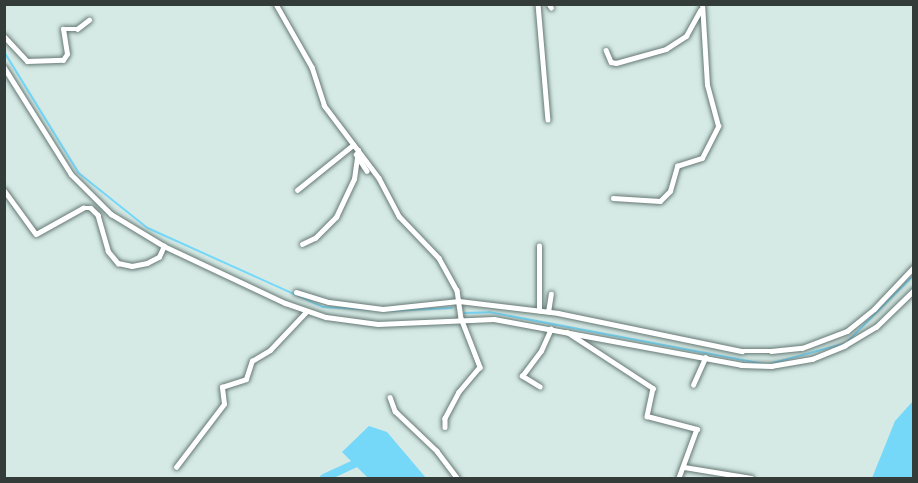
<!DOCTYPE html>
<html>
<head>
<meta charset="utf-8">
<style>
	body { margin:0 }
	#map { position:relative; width:918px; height:483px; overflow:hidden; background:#d5eae5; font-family:Mulish,sans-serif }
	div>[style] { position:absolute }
	.water>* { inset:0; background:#75d8f9 }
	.stream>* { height:1.5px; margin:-0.75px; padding:0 0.75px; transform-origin:0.75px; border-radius:0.75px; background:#75d8f9 }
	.river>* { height:8px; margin:-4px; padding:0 4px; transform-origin:4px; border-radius:4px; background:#75d8f9 }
	.roads { filter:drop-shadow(0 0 2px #667874) drop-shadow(0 0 2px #667874) }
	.minor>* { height:4.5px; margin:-2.25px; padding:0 2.25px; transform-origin:2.25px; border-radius:2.25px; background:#fff }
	span { translate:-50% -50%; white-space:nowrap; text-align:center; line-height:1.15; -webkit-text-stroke:6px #fff; paint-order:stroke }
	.frame { position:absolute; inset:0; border:6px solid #343c3a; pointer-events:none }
</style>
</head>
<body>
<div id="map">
	<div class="water">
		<div style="clip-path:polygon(913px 401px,913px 478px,872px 478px,895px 421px)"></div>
		<div style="clip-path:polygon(369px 426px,387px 432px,426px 478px,368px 478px,342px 452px)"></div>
	</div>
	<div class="stream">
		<div style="left:4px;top:51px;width:143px;rotate:58.4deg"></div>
		<div style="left:79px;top:173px;width:88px;rotate:38.6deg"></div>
		<div style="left:148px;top:228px;width:192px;rotate:24.3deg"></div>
		<div style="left:323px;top:307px;width:53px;rotate:3.2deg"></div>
		<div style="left:387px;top:311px;width:65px;rotate:-2.6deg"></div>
		<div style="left:465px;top:313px;width:24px;rotate:-2deg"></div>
		<div style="left:489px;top:312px;width:281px;rotate:10.7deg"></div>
		<div style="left:848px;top:341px;width:93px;rotate:-45deg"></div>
		<div style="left:773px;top:363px;width:73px;rotate:-15.2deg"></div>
	</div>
	<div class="river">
		<div style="left:324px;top:478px;width:43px;rotate:-24.8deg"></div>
	</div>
	<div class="roads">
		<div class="minor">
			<div style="left:276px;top:4px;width:73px;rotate:60.3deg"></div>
			<div style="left:312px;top:67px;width:40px;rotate:72deg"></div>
			<div style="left:324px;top:105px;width:91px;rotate:53deg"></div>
			<div style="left:379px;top:178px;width:43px;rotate:62.2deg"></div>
			<div style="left:399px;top:216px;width:58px;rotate:46.4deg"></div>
			<div style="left:439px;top:258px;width:37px;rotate:61deg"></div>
			<div style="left:457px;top:290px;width:28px;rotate:82deg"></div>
			<div style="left:461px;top:318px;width:53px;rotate:68.8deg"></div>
			<div style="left:480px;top:367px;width:33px;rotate:130deg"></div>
			<div style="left:459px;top:392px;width:30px;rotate:118deg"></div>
			<div style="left:445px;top:418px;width:9px;rotate:90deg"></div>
			<div style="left:538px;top:4px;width:116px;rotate:85.1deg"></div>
			<div style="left:549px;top:4px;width:4px;rotate:56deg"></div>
			<div style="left:4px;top:36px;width:34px;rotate:47deg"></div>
			<div style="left:27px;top:61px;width:36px;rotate:-2deg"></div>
			<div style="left:63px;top:60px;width:7px;rotate:-56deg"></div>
			<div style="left:67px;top:54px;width:25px;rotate:-99deg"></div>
			<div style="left:63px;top:29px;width:14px"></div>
			<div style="left:77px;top:29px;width:15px;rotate:-37deg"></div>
			<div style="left:606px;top:50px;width:13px;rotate:67deg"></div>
			<div style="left:611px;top:62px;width:5px;rotate:11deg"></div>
			<div style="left:616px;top:63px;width:52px;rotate:-15.6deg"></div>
			<div style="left:666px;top:49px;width:24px;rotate:-33deg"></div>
			<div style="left:686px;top:36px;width:29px;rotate:-61deg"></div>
			<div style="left:4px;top:67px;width:126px;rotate:57.9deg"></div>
			<div style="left:71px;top:174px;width:57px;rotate:45deg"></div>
			<div style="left:111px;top:214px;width:62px;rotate:31.1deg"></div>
			<div style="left:164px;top:246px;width:134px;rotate:25.2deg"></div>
			<div style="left:285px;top:303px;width:43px;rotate:18.9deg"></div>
			<div style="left:326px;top:317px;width:52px;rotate:7.7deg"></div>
			<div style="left:378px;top:324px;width:116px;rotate:-2.5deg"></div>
			<div style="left:494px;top:319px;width:251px;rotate:10.5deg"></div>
			<div style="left:741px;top:365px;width:30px;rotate:2deg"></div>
			<div style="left:771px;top:366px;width:42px;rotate:-9.7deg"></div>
			<div style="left:812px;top:359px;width:35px;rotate:-22deg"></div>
			<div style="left:844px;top:346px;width:37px;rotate:-31deg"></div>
			<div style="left:876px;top:327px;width:53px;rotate:-44.2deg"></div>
			<div style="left:356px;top:154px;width:20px;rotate:57deg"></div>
			<div style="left:4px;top:190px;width:54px;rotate:54deg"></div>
			<div style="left:36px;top:234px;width:54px;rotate:-29deg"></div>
			<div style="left:83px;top:208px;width:8px"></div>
			<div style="left:91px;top:208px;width:10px;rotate:45deg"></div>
			<div style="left:98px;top:215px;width:37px;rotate:74deg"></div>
			<div style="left:108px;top:251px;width:16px;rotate:50deg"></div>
			<div style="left:118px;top:263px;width:14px;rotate:12deg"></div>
			<div style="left:132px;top:266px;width:15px;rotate:-11deg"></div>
			<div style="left:147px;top:263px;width:13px;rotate:-27deg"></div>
			<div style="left:159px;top:257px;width:12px;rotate:-66deg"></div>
			<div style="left:297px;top:190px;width:72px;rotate:-38.8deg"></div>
			<div style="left:613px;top:198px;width:47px;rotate:3.7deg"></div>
			<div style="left:660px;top:201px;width:14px;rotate:-45deg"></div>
			<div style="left:670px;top:191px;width:26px;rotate:-74deg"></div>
			<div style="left:677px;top:166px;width:26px;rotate:-18deg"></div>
			<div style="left:702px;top:158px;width:36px;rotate:-63deg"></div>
			<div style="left:718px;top:126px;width:42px;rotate:-105deg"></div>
			<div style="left:707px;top:85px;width:81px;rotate:-93.5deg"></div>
			<div style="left:302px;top:244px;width:14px;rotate:-25deg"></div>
			<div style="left:315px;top:238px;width:30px;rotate:-45deg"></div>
			<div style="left:336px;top:217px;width:42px;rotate:-64.7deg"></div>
			<div style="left:354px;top:179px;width:29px;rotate:-82deg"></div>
			<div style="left:296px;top:292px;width:34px;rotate:17deg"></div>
			<div style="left:329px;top:302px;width:54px;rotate:7.4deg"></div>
			<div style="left:383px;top:309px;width:76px;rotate:-6deg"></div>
			<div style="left:459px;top:301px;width:100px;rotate:6.9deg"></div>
			<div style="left:558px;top:313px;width:188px;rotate:11.7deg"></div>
			<div style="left:742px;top:351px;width:29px"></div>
			<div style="left:771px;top:351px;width:31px;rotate:-6deg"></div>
			<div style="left:802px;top:348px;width:48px;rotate:-20.7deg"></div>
			<div style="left:847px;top:331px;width:35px;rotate:-39deg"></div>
			<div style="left:874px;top:309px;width:58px;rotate:-46.4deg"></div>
			<div style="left:539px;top:311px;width:65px;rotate:-90deg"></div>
			<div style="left:548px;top:312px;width:18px;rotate:-81deg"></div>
			<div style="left:567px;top:332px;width:103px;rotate:33.1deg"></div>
			<div style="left:653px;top:388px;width:29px;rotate:102deg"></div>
			<div style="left:647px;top:416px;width:52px;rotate:14.6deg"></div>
			<div style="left:697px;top:429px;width:52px;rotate:110.2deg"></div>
			<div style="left:693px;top:385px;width:30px;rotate:-66deg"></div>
			<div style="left:540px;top:387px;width:21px;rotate:-149deg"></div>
			<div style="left:522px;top:376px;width:31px;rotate:-53deg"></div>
			<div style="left:541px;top:351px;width:24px;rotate:-66deg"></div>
			<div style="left:390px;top:397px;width:15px;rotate:70deg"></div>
			<div style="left:395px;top:411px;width:58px;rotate:43.6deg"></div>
			<div style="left:437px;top:451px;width:34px;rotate:53deg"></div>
			<div style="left:176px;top:467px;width:79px;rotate:-52.7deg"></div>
			<div style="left:224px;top:404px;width:17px;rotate:-97deg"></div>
			<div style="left:222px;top:387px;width:25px;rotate:-18deg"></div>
			<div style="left:246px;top:379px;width:19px;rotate:-72deg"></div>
			<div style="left:252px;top:361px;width:21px;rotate:-31deg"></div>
			<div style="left:270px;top:350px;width:52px;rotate:-46.5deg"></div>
			<div style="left:684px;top:467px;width:68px;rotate:9.3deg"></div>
		</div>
	</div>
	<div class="frame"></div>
</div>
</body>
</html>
